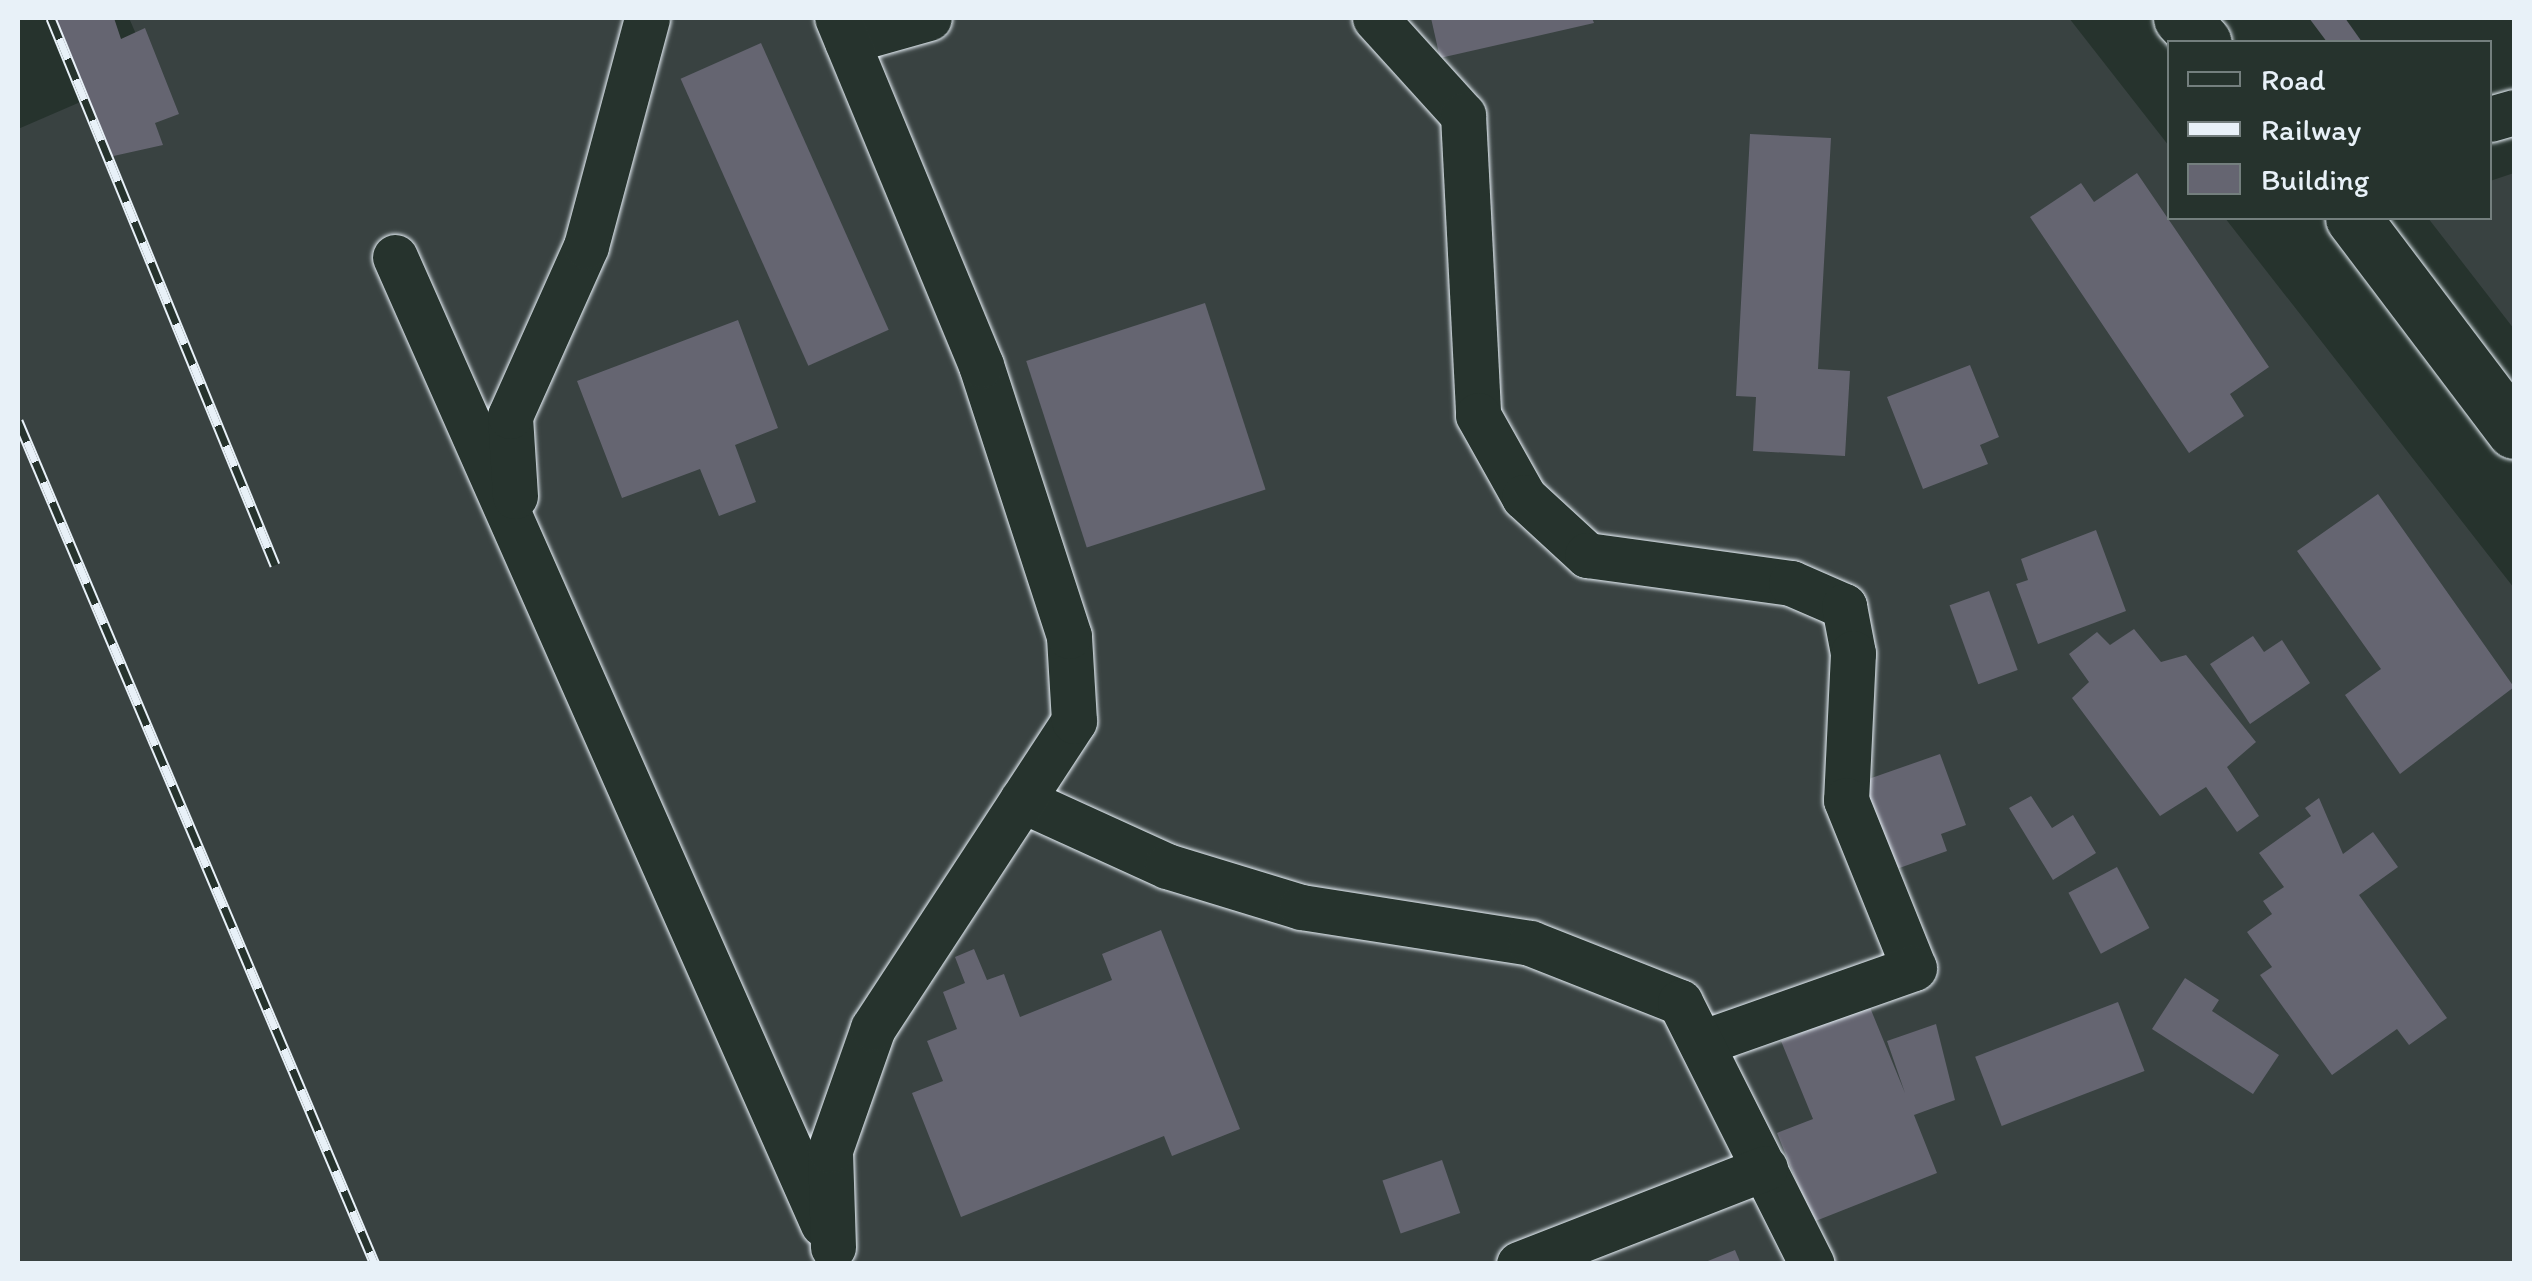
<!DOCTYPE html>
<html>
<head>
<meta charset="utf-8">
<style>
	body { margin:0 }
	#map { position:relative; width:2532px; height:1281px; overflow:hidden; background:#26332d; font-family:Itim,sans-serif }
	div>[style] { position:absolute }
	.built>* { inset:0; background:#394241 }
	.building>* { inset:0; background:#656571; transform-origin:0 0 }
	.roads { filter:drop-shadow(0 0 2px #e8f1f8) drop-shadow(0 0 2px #e8f1f8) }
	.minor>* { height:45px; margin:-22.5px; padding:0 22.5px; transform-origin:22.5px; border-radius:22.5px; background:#26332d }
	.primary>* { height:55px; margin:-27.5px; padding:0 27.5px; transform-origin:27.5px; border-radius:27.5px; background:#26332d }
	.rail>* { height:11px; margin-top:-5.5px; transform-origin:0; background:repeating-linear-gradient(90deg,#26332d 0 22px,#e8f1f8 0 44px); box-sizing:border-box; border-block:2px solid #e8f1f8 }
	span { translate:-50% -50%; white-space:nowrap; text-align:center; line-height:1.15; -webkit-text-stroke:10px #26332d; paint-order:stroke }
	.frame { position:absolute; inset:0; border:20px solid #e8f1f8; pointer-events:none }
	.legend { position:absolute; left:2167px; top:40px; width:325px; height:180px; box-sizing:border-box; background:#26332d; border:2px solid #747f7e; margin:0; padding:12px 18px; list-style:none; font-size:30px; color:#e8f1f8 }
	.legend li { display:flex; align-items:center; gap:20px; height:50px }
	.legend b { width:50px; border:2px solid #747f7e }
</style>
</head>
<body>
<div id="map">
	<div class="built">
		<div style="clip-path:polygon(129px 18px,2069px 18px,2169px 146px,2170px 218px,2225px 218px,2514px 588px,2514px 1263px,18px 1263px,18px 129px,152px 71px)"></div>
		<div style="clip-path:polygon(2514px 173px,2514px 329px,2428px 218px,2490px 218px,2490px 181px)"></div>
	</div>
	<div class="building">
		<div style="clip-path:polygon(53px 18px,114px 18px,121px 39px,145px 28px,179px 114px,155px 123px,163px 145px,109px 157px)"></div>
		<div style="clip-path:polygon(1431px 18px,1592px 18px,1594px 23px,1440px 58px)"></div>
		<div style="clip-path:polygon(2309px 18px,2345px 18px,2362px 42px,2327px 42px)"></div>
		<div style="left:761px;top:43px;width:314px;height:88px;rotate:66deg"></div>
		<div style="clip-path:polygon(1750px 134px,1831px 138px,1818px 369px,1850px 371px,1845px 456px,1753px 451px,1756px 397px,1736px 396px)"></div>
		<div style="clip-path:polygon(2137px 173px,2269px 367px,2230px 394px,2244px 416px,2189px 453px,2030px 217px,2081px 183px,2094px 202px)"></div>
		<div style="left:1205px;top:303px;width:196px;height:188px;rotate:72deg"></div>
		<div style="clip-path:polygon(738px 320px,778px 428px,735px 445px,756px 502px,719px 516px,700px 469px,622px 498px,577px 381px)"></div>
		<div style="clip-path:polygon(1970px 365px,1999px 437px,1980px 445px,1988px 464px,1923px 489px,1887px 397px)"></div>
		<div style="clip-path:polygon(2378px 494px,2514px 687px,2400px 774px,2345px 695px,2381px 669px,2297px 551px)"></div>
		<div style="clip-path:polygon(2096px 530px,2126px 611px,2038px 644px,2016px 584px,2028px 580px,2021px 559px)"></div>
		<div style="left:1989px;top:591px;width:84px;height:42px;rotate:70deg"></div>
		<div style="clip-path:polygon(2134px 629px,2161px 662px,2186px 655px,2256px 742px,2227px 767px,2259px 816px,2237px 832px,2206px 787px,2160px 816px,2072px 698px,2089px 682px,2069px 654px,2097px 632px,2110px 645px)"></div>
		<div style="clip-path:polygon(2253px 636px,2264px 652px,2282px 640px,2310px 683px,2250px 724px,2210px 664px)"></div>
		<div style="clip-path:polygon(1940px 754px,1966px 825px,1941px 834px,1947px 851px,1891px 871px,1860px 782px)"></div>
		<div style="clip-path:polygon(2031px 796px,2052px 828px,2073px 815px,2096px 853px,2053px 880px,2009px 808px)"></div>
		<div style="clip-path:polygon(2319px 798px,2343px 854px,2373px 832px,2398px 867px,2359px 895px,2447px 1018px,2409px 1045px,2397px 1029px,2332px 1075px,2260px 975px,2272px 967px,2247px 932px,2272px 914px,2263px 901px,2284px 887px,2259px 853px,2311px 816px,2305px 808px)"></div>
		<div style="left:2117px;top:867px;width:69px;height:55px;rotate:62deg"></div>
		<div style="clip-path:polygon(1161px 930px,1240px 1129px,1172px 1156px,1164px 1136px,961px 1217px,912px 1093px,943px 1081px,927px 1041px,957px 1029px,943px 992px,965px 983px,955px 957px,974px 949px,987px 980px,1004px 974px,1020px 1017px,1112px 980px,1102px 954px)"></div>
		<div style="clip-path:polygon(2185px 978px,2219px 1000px,2212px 1011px,2279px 1055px,2253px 1094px,2152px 1029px)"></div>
		<div style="left:2118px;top:1002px;width:74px;height:153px;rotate:69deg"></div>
		<div style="clip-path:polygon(1869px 1005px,1905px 1093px,1887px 1041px,1936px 1024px,1955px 1100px,1914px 1115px,1937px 1173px,1813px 1222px,1777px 1133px,1813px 1119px,1781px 1041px)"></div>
		<div style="left:1442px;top:1160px;width:56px;height:63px;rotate:71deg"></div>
		<div style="clip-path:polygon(1735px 1250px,1741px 1264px,1703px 1264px,1703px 1263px)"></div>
	</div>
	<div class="roads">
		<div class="minor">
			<div style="left:1375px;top:18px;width:131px;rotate:47.8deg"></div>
			<div style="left:1463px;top:115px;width:300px;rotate:87.1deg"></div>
			<div style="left:1478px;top:415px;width:94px;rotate:60.7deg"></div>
			<div style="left:1524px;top:497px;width:86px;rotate:42.6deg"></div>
			<div style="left:1587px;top:555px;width:206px;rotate:7.8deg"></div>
			<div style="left:1791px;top:583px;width:58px;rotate:23.5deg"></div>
			<div style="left:1844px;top:606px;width:48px;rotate:79.2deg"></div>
			<div style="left:1853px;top:653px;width:147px;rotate:92.7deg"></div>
			<div style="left:1846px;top:800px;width:181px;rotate:68deg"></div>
			<div style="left:1914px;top:968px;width:219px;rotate:160.6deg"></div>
			<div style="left:847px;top:41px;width:85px;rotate:-15.7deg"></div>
			<div style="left:2490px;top:119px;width:25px;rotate:-16deg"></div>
			<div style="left:395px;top:257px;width:1057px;rotate:66.13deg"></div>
			<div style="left:515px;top:496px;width:80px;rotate:-93.6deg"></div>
			<div style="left:510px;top:416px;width:186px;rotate:-65.9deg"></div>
			<div style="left:586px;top:246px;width:236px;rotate:-75deg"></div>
			<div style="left:1022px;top:800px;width:159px;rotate:24.5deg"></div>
			<div style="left:1167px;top:866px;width:140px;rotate:17deg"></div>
			<div style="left:1301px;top:907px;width:232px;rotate:8.9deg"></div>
			<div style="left:1530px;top:943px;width:161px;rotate:21.5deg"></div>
			<div style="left:1680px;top:1002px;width:293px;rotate:63.3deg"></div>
			<div style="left:833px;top:1247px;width:97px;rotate:-91.8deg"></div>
			<div style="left:830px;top:1150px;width:129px;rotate:-70.6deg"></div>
			<div style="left:873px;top:1028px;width:367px;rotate:-56.8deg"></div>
			<div style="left:1074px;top:721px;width:85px;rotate:-93.4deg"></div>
			<div style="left:1069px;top:636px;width:285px;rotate:-108deg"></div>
			<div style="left:981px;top:365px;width:376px;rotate:-112.5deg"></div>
			<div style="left:1519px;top:1264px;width:264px;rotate:-21.3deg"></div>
		</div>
		<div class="primary">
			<div style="left:2181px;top:18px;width:33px;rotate:47deg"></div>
			<div style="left:2353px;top:218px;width:267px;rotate:52.9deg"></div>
		</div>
	</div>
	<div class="rail">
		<div style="left:51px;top:18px;width:591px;rotate:67.73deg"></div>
		<div style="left:18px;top:421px;width:915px;rotate:67.05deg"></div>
	</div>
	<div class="frame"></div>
	<ul class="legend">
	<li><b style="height:12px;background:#26332d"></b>Road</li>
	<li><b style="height:12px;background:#e8f1f8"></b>Railway</li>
	<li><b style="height:28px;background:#656571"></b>Building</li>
	</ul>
</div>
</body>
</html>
